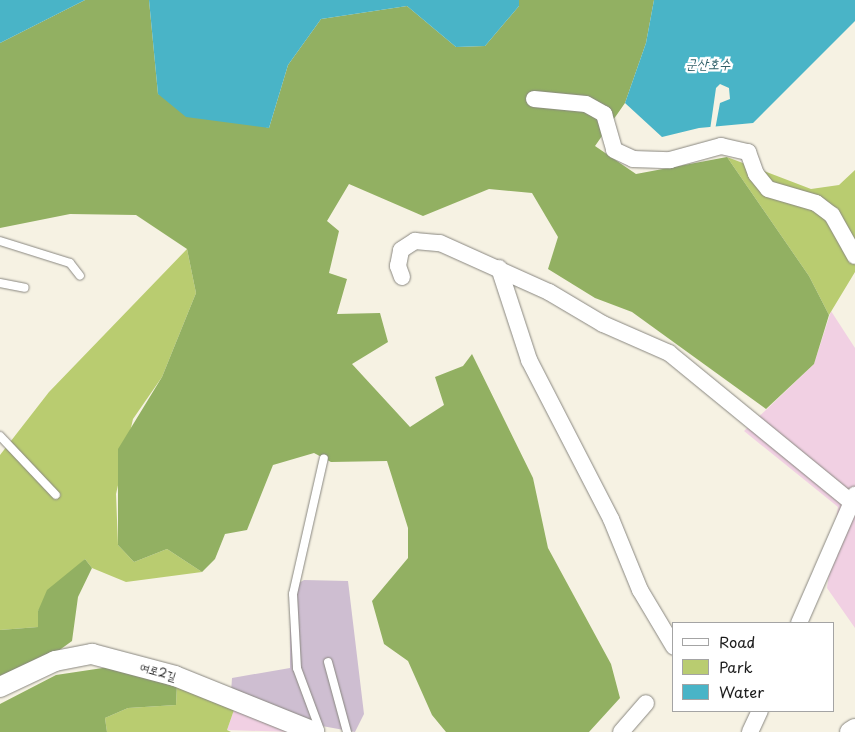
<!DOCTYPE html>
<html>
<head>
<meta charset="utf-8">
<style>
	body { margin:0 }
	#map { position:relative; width:855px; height:732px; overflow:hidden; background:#f6f2e3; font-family:"Playpen Sans","Poor Story",sans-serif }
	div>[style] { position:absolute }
	.built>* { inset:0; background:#f1d0e3 }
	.industrial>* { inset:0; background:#cebed1 }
	.green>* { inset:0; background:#b9cc70 }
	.forest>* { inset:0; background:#92b062 }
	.water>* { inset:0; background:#49b4c7 }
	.pier>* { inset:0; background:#f6f2e3 }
	.roads { filter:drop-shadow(0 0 1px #898780) drop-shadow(0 0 1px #898780) }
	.service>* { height:8px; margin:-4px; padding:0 4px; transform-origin:4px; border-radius:4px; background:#fff }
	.minor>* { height:16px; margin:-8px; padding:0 8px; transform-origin:8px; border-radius:8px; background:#fff }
	.tertiary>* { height:20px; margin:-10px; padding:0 10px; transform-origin:10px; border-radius:10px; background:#fff }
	span { translate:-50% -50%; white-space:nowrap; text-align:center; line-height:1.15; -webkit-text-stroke:4.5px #fff; paint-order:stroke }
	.street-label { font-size:12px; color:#1c1c1c }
	.water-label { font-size:14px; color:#306069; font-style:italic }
	.legend { position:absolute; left:672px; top:622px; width:162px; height:90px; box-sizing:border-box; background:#fff; border:1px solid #a4a4a4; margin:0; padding:6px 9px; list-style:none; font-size:15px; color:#1c1c1c }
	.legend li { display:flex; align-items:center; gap:10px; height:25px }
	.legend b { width:25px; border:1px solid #a4a4a4 }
</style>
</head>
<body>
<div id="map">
	<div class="built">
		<div style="clip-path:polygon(831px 311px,855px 348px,855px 628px,827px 588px,838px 507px,744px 431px,814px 364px)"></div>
		<div style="clip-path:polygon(235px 707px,291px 732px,227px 730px)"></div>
	</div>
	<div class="industrial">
		<div style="clip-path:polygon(304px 580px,348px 581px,364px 714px,355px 732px,311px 724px,231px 693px,232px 678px,290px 668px,290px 588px)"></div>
	</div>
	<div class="green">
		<div style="clip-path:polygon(727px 157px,811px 189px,839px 185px,855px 170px,855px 272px,829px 315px,809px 276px)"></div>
		<div style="clip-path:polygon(187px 249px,196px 293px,162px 377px,133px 419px,116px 494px,118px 545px,134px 562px,167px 549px,202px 572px,126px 582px,92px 568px,85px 559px,38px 611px,38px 627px,0 630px,0 455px,49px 392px)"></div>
		<div style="clip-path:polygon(177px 684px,235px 707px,227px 730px,231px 732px,107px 732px,105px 718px,128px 708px,176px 705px)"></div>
	</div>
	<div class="forest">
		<div style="clip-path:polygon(85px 0,149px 0,158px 94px,269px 128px,288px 65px,321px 19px,407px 6px,456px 47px,485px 46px,519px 6px,519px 0,654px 0,646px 43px,625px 103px,595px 146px,636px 174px,727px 157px,809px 276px,829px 315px,814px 364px,766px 409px,632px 312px,595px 298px,548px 269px,558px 237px,532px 193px,489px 189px,423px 216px,349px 184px,327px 221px,339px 231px,329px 273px,347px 279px,337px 314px,380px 313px,388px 342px,352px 364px,410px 427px,444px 405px,435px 377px,463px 366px,472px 354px,533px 478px,548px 548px,611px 664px,620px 698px,589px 732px,446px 732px,432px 715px,408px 661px,384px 644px,372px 601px,408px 558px,408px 528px,387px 461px,331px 462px,314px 453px,273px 465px,247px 530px,225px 534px,215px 559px,202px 572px,167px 549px,134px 562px,118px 545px,118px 449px,162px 377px,196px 293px,187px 249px,136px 215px,70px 214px,0 228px,0 43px)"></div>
		<div style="clip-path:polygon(85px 559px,92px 568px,78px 597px,72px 641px,54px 654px,0 678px,0 630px,38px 627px,38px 611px,47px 590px)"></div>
		<div style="clip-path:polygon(116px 666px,177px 684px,176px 705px,128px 708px,105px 718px,107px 732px,0 732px,0 704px,56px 675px)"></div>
	</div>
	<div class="water">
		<div style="clip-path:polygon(0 0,85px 0,0 43px)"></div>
		<div style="clip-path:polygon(149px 0,519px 0,519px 6px,485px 46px,456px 47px,407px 6px,321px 19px,288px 65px,269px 128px,186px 117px,158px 94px)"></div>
		<div style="clip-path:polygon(654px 0,855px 0,855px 21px,753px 123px,699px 128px,662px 137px,625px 103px,646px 43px)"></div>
	</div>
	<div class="pier">
		<div style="clip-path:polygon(720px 84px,729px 88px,730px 99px,720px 103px,715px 130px,710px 130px,716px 88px)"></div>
	</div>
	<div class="roads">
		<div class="service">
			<div style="left:0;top:241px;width:73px;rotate:17.4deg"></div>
			<div style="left:70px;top:263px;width:16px;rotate:52deg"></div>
			<div style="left:0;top:283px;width:25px;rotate:11deg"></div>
			<div style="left:0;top:436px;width:81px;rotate:46.5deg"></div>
			<div style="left:328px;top:662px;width:73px;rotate:74.8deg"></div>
			<div style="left:320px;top:730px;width:66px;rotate:-110.4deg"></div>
			<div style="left:297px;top:668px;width:74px;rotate:-93.1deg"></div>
			<div style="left:293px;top:594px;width:139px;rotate:-77.2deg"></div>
		</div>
		<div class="minor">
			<div style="left:534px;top:99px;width:52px;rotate:5.5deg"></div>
			<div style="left:586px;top:104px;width:21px;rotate:29deg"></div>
			<div style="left:604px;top:114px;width:37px;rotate:74deg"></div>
			<div style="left:614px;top:150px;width:21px;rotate:25deg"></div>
			<div style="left:633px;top:159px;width:37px;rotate:2deg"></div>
			<div style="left:670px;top:160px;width:53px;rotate:-15.4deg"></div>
			<div style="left:721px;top:146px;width:28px;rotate:13deg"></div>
			<div style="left:748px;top:152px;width:23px;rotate:70deg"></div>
			<div style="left:756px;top:174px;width:19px;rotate:51deg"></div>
			<div style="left:768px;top:189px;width:50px;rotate:16.3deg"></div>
			<div style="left:816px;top:203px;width:20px;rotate:37deg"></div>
			<div style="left:832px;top:215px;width:47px;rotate:60.7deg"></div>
			<div style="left:499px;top:268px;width:97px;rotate:71.9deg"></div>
			<div style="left:529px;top:360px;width:179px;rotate:62.7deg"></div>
			<div style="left:611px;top:519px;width:77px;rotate:67.8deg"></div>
			<div style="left:640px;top:590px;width:66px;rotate:59.2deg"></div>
			<div style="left:402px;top:277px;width:12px;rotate:-110deg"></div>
			<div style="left:398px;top:266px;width:16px;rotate:-79deg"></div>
			<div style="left:401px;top:250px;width:17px;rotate:-33deg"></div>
			<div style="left:415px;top:241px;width:25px;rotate:5deg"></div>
			<div style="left:440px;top:243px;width:120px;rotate:24.2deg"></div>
			<div style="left:549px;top:292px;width:63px;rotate:30.7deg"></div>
			<div style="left:603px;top:324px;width:72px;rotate:23.7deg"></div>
			<div style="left:669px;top:353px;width:237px;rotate:39.3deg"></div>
			<div style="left:799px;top:623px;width:140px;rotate:-66.4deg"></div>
			<div style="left:621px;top:732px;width:38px;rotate:-49deg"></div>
			<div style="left:750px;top:732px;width:23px;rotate:-65deg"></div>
		</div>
		<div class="tertiary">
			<div style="left:0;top:687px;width:61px;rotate:-25.3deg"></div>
			<div style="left:55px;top:661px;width:38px;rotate:-11deg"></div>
			<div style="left:92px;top:654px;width:86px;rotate:14.8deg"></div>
			<div style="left:175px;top:676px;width:150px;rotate:21.9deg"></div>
			<div style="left:850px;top:732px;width:6px;rotate:-31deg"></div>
		</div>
	</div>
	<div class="street-label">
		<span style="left:158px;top:672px;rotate:17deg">여로2길</span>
	</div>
	<div class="water-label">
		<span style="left:708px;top:64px">군산호수</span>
	</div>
	<ul class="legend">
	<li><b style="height:6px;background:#fff"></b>Road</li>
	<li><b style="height:14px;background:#b9cc70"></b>Park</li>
	<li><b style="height:14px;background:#49b4c7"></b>Water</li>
	</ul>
</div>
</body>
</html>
